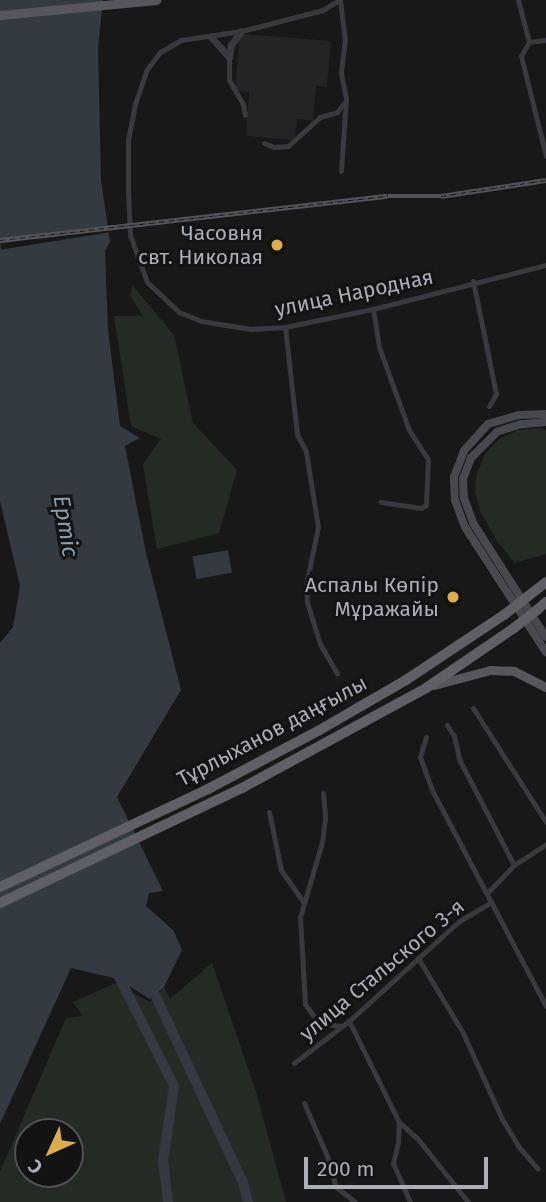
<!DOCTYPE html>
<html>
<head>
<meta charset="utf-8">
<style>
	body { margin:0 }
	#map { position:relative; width:546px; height:1202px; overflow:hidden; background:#181819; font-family:"Fira Sans",sans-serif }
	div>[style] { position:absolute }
	.built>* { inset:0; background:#242426 }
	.green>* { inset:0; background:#242b25 }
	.water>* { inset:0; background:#333a41; transform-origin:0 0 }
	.pier>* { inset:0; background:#181819; transform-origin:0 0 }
	.river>* { height:10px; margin:-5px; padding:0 5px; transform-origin:5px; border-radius:5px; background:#333a41 }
	.minor>* { height:5px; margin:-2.5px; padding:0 2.5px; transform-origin:2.5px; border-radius:2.5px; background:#393a3e }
	.tertiary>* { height:7px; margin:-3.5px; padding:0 3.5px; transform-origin:3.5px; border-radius:3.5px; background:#393a3e }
	.secondary>* { height:8px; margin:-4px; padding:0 4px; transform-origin:4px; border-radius:4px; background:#47494e }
	.primary>* { height:9px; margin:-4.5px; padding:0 4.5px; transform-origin:4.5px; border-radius:4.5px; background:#56575d }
	.trunk>* { height:10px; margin:-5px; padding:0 5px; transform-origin:5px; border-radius:5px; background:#5e6066 }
	.rail>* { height:4.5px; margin-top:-2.25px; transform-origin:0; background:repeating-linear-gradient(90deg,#131314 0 5px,#525459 0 10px); box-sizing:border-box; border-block:2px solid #525459 }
	.trunk-bridge>* { height:10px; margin:-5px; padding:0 5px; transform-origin:5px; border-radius:5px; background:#5e6066 }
	.dots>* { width:19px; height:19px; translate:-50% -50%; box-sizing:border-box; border:4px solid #131314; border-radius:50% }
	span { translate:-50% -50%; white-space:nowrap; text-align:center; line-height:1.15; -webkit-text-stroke:6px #131314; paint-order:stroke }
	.poi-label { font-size:21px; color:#acafb8 }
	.right { translate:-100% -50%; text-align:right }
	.street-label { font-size:21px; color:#acafb8 }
	.water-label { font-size:23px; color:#879cae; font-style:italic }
	.north { position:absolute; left:14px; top:1118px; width:70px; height:70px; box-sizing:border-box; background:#131314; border:2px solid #505156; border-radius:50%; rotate:225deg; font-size:19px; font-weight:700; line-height:28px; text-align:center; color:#acafb8 }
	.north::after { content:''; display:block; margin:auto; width:24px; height:32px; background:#dcad4d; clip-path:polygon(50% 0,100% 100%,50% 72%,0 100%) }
	.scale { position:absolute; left:304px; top:1157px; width:184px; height:32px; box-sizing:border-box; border:4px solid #acafb8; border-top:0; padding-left:9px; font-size:21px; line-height:24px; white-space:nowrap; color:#acafb8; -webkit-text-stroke:5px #131314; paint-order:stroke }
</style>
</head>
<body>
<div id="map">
	<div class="built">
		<div style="clip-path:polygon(240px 34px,331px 41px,327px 87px,316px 86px,313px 121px,297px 119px,295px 140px,246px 136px,249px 92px,235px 91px)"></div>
	</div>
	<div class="green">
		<div style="clip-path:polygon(132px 285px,174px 335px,193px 423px,237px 470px,219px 533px,157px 549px,143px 464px,161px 439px,131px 426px,114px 316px,143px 316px,130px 296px)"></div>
		<div style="clip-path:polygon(540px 428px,546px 430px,546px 554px,515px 563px,497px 541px,480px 511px,475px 491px,477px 473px,485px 454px,498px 440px,518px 430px)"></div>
		<div style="clip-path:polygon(evenodd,212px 963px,256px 1092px,286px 1202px,0 1202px,0 1172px,66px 1018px,83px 1016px,73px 1002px,115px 983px,150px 1002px,164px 987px,170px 999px,212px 963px,28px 1132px,70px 1132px,70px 1174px,28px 1174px,28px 1132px)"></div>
	</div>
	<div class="water">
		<div style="clip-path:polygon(0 0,103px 0,98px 48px,101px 180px,110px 242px,105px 251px,108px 330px,120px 426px,140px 438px,125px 446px,146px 553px,181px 690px,117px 797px,163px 891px,149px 893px,146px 906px,173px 930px,182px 950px,164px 987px,150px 999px,118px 979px,71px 968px,0 1124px,0 643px,13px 627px,20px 586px,0 501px)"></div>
		<div style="left:228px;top:550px;width:23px;height:36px;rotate:80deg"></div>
	</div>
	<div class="pier">
		<div style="left:111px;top:226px;width:6px;height:112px;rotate:81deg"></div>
	</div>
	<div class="river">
		<div style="left:115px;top:969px;width:131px;rotate:63.2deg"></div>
		<div style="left:174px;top:1086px;width:76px;rotate:98.3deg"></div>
		<div style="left:163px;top:1161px;width:41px;rotate:83deg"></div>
		<div style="left:149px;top:982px;width:222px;rotate:64.9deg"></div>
		<div style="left:243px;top:1183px;width:20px;rotate:75deg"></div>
	</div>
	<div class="minor">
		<div style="left:339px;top:0;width:19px;rotate:148deg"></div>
		<div style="left:323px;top:10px;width:85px;rotate:165.6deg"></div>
		<div style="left:241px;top:31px;width:61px;rotate:171.5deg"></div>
		<div style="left:181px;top:40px;width:24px;rotate:150deg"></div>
		<div style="left:160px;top:52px;width:21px;rotate:127deg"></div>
		<div style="left:147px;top:69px;width:37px;rotate:109deg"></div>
		<div style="left:135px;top:104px;width:36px;rotate:101deg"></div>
		<div style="left:128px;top:139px;width:53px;rotate:90deg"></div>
		<div style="left:128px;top:192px;width:43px;rotate:87.3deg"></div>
		<div style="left:130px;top:235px;width:50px;rotate:70.1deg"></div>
		<div style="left:147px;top:282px;width:44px;rotate:43.2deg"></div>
		<div style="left:179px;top:312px;width:24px;rotate:22deg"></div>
		<div style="left:201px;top:321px;width:50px;rotate:9.3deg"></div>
		<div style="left:250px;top:329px;width:35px;rotate:-3deg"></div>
		<div style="left:285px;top:327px;width:90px;rotate:-11.6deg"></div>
		<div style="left:373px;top:309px;width:179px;rotate:-14.3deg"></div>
		<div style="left:340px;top:0;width:39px;rotate:83deg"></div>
		<div style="left:345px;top:39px;width:34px;rotate:97deg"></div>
		<div style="left:341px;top:73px;width:26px;rotate:79deg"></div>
		<div style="left:346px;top:99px;width:72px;rotate:94deg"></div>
		<div style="left:518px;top:0;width:43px;rotate:75.3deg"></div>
		<div style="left:529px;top:42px;width:17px;rotate:-7deg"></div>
		<div style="left:529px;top:42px;width:16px;rotate:120deg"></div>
		<div style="left:521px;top:56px;width:103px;rotate:76deg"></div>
		<div style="left:229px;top:57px;width:23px;rotate:90deg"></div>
		<div style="left:229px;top:80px;width:28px;rotate:60deg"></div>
		<div style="left:243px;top:104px;width:11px;rotate:80deg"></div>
		<div style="left:264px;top:143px;width:11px;rotate:22deg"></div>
		<div style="left:274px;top:147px;width:14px;rotate:-4deg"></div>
		<div style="left:288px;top:146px;width:43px;rotate:-42.2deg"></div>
		<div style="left:320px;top:117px;width:18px;rotate:-16deg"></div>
		<div style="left:337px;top:112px;width:11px;rotate:-52deg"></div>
		<div style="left:473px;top:281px;width:115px;rotate:78.5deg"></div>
		<div style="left:496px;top:394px;width:14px;rotate:120deg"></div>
		<div style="left:373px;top:309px;width:38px;rotate:81deg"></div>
		<div style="left:379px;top:347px;width:53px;rotate:70.2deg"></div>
		<div style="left:397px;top:397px;width:35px;rotate:70deg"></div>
		<div style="left:409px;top:430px;width:35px;rotate:57deg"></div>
		<div style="left:428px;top:459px;width:46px;rotate:92.5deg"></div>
		<div style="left:426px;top:505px;width:6px;rotate:149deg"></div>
		<div style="left:421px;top:508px;width:41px;rotate:-171.7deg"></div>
		<div style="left:285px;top:327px;width:108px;rotate:83.6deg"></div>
		<div style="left:297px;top:434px;width:20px;rotate:63deg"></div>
		<div style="left:306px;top:452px;width:76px;rotate:80.9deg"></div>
		<div style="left:318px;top:527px;width:59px;rotate:101.7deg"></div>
		<div style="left:306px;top:585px;width:17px;rotate:87deg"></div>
		<div style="left:307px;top:602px;width:44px;rotate:72.8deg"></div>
		<div style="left:320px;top:644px;width:34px;rotate:60deg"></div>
		<div style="left:473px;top:708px;width:135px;rotate:57.4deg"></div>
		<div style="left:447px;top:725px;width:13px;rotate:58deg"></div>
		<div style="left:454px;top:736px;width:26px;rotate:77deg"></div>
		<div style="left:460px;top:761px;width:117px;rotate:62.6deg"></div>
		<div style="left:426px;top:737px;width:21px;rotate:107deg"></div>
		<div style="left:420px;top:757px;width:37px;rotate:70deg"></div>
		<div style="left:433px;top:792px;width:242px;rotate:62.2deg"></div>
		<div style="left:323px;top:793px;width:25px;rotate:85deg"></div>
		<div style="left:325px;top:818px;width:24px;rotate:97deg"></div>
		<div style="left:322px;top:842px;width:78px;rotate:106.3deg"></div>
		<div style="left:300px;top:917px;width:87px;rotate:86.7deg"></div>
		<div style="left:305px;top:1004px;width:24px;rotate:54deg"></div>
		<div style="left:319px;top:1023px;width:22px;rotate:8deg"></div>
		<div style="left:269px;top:812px;width:59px;rotate:78.3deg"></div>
		<div style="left:281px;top:870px;width:39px;rotate:55deg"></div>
		<div style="left:488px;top:892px;width:37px;rotate:-46deg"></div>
		<div style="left:514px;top:865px;width:38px;rotate:-33deg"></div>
		<div style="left:418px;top:958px;width:87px;rotate:59deg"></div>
		<div style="left:463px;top:1033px;width:94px;rotate:65.6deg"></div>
		<div style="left:502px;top:1119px;width:31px;rotate:59deg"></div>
		<div style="left:518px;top:1146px;width:30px;rotate:49deg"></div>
		<div style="left:349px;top:1021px;width:113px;rotate:63.7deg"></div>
		<div style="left:399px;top:1122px;width:24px;rotate:42deg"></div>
		<div style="left:417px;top:1138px;width:82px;rotate:51.4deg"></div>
		<div style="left:294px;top:1063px;width:69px;rotate:-37.4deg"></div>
		<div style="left:349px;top:1021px;width:147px;rotate:-42.2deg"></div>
		<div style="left:458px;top:922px;width:39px;rotate:-31deg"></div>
		<div style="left:304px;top:1103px;width:58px;rotate:66.5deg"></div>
		<div style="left:327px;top:1156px;width:32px;rotate:74deg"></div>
		<div style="left:336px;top:1187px;width:24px;rotate:38deg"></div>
		<div style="left:399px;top:1122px;width:20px;rotate:93deg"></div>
		<div style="left:398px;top:1142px;width:22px;rotate:103deg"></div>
		<div style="left:393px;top:1163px;width:43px;rotate:66.4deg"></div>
	</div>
	<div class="tertiary">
		<div style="left:211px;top:37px;width:27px;rotate:48deg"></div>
		<div style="left:229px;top:57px;width:12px;rotate:-81deg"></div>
		<div style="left:231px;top:45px;width:17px;rotate:-54deg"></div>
	</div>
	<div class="secondary">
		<div style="left:546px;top:414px;width:27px;rotate:178deg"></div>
		<div style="left:519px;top:415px;width:32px;rotate:164deg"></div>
		<div style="left:488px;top:424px;width:36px;rotate:132deg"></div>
		<div style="left:464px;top:451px;width:28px;rotate:111deg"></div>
		<div style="left:454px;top:477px;width:23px;rotate:88deg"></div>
		<div style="left:455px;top:500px;width:29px;rotate:70deg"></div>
		<div style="left:465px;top:527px;width:149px;rotate:57.1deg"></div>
		<div style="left:546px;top:422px;width:25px;rotate:175deg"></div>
		<div style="left:521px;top:424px;width:25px;rotate:162deg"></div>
		<div style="left:497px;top:432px;width:37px;rotate:135deg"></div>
		<div style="left:471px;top:458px;width:22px;rotate:111deg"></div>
		<div style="left:463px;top:479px;width:19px;rotate:87deg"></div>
		<div style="left:464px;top:498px;width:27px;rotate:70deg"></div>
		<div style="left:473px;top:523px;width:135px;rotate:57.4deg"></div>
	</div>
	<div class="primary">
		<div style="left:0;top:15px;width:157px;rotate:-5.5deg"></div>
		<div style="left:434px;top:685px;width:58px;rotate:-15deg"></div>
		<div style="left:490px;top:670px;width:24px;rotate:2deg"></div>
		<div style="left:514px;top:671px;width:36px;rotate:27deg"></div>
	</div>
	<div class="trunk">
		<div style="left:527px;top:597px;width:24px;rotate:-38deg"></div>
		<div style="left:537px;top:610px;width:12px;rotate:-42deg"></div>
		<div style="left:0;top:887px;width:230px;rotate:-25.2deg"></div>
		<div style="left:208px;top:789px;width:124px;rotate:-27.8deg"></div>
		<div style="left:318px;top:731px;width:102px;rotate:-30.1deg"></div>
		<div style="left:406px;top:680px;width:118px;rotate:-33.6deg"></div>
		<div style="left:0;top:903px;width:268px;rotate:-25.4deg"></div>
		<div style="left:242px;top:788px;width:209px;rotate:-28.5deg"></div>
		<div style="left:426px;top:688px;width:107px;rotate:-34.3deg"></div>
	</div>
	<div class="rail">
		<div style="left:0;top:240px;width:390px;rotate:-6.5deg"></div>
		<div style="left:388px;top:196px;width:53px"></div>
		<div style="left:441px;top:196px;width:106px;rotate:-8.7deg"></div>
	</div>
	<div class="trunk-bridge">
		<div style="left:504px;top:615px;width:29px;rotate:-38deg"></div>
		<div style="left:514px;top:628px;width:29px;rotate:-38deg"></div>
	</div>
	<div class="dots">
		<div style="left:277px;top:245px;background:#dcad4d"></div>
		<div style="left:453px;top:597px;background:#dcad4d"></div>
	</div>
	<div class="poi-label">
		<span class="right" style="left:263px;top:245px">Часовня<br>свт. Николая</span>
		<span class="right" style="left:439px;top:597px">Аспалы Көпір<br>Мұражайы</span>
	</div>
	<div class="street-label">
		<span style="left:354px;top:293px;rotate:-12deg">улица Народная</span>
		<span style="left:272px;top:731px;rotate:-28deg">Тұрлыханов даңғылы</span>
		<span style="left:382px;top:970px;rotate:-40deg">улица Стальского 3-я</span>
	</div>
	<div class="water-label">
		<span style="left:66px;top:526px;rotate:81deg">Ертіс</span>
	</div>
	<div class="north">С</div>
	<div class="scale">200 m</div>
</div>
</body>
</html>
